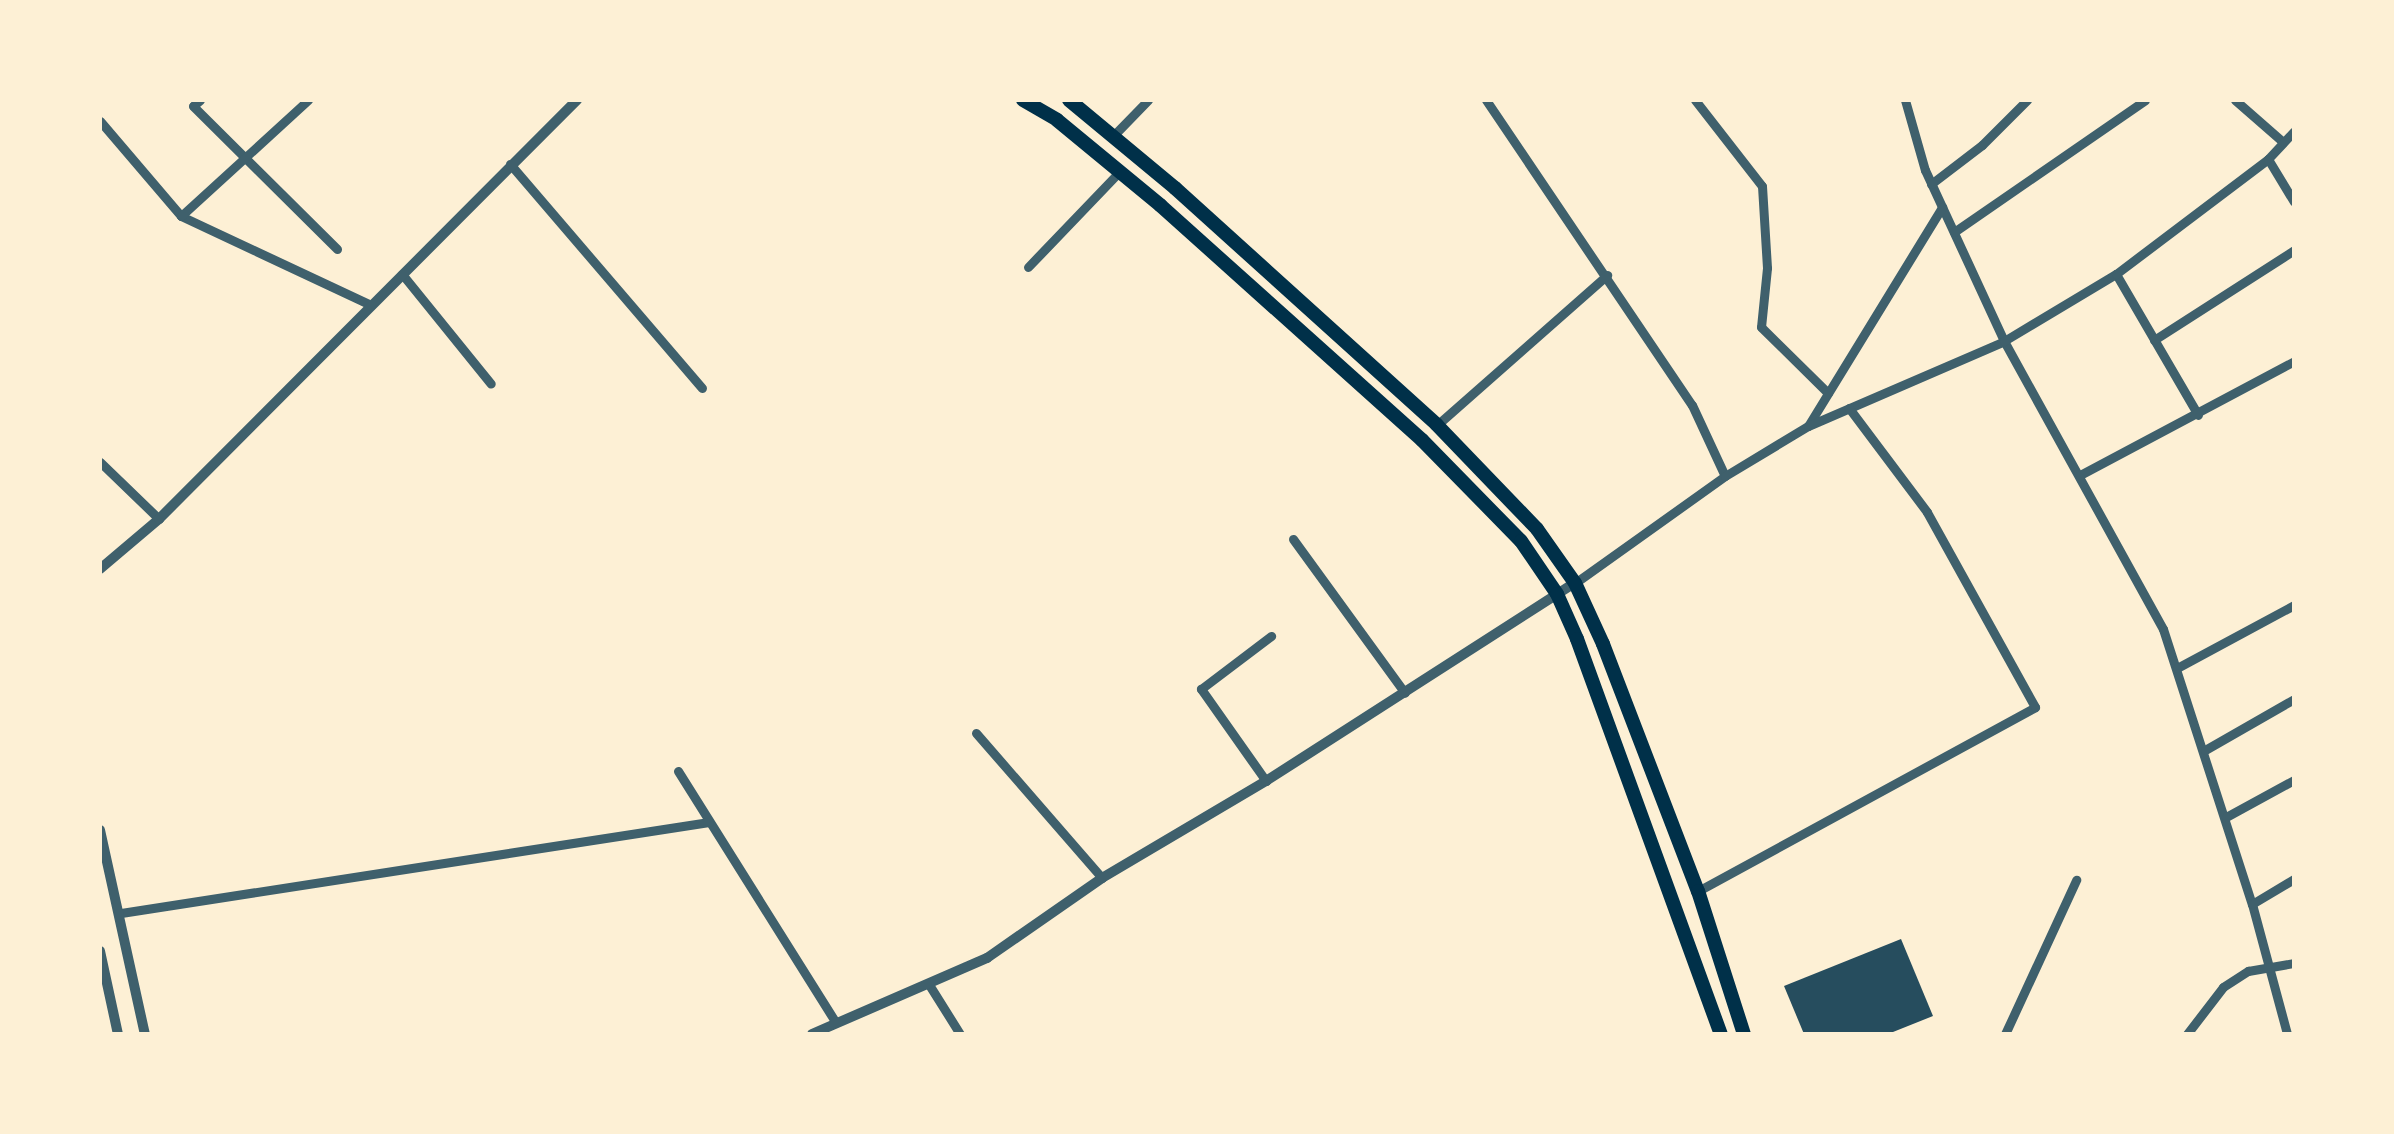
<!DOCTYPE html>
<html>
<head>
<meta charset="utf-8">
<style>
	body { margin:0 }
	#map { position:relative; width:2394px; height:1134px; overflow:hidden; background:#fdf0d5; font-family:"Fira Sans",sans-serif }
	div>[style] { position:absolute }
	.building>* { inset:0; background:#264d5e }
	.minor>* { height:9px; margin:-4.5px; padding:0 4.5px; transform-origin:4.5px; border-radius:4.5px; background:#3f606c }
	.tertiary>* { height:10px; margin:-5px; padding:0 5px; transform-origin:5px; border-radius:5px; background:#3f606c }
	.trunk>* { height:14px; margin:-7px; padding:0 7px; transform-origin:7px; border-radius:7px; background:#003049 }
	span { translate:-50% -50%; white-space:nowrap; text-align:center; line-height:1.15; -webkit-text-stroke:8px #fdf0d5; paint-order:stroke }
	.frame { position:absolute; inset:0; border:102px solid #fdf0d5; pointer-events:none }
</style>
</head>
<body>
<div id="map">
	<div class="building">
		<div style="clip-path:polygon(1901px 939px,1933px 1016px,1888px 1034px,1804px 1034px,1784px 986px)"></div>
	</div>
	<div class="minor">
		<div style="left:200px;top:100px;width:9px;rotate:139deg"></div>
		<div style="left:193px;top:106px;width:203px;rotate:44.8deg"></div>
		<div style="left:1486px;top:100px;width:368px;rotate:56deg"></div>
		<div style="left:1692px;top:405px;width:78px;rotate:65.1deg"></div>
		<div style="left:1695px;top:100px;width:109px;rotate:52.1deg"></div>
		<div style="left:1762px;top:186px;width:82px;rotate:86.5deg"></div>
		<div style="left:1767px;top:268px;width:59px;rotate:95.8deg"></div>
		<div style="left:1761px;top:327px;width:94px;rotate:44.6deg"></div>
		<div style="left:1905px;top:100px;width:73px;rotate:74.1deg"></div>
		<div style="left:1925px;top:170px;width:188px;rotate:65.2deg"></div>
		<div style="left:2004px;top:341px;width:329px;rotate:61.1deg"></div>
		<div style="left:2163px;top:629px;width:289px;rotate:72.1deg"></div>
		<div style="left:2252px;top:904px;width:135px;rotate:74.9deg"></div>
		<div style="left:2235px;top:100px;width:64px;rotate:41.2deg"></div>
		<div style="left:100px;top:121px;width:125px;rotate:49.5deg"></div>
		<div style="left:181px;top:216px;width:210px;rotate:25.1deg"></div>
		<div style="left:1114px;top:135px;width:49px;rotate:-45.8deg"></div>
		<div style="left:2268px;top:159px;width:50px;rotate:58.8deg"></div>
		<div style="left:510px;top:164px;width:295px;rotate:49.4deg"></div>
		<div style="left:1931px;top:184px;width:64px;rotate:-37.4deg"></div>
		<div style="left:1982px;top:145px;width:64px;rotate:-45deg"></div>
		<div style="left:181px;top:216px;width:172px;rotate:-42.4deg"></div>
		<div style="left:1954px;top:232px;width:232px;rotate:-34.6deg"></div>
		<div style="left:1028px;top:267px;width:133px;rotate:-46.2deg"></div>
		<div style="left:402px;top:274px;width:141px;rotate:51deg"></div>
		<div style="left:2116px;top:274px;width:163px;rotate:59.8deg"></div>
		<div style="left:2154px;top:340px;width:166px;rotate:-32.7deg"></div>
		<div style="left:1437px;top:425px;width:227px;rotate:-41.4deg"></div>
		<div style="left:1808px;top:426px;width:257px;rotate:-58.5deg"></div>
		<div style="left:100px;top:462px;width:82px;rotate:44deg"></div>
		<div style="left:2080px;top:475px;width:242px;rotate:-28deg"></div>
		<div style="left:1293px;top:539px;width:190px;rotate:54deg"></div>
		<div style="left:1575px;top:583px;width:184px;rotate:-35.5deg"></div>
		<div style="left:1725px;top:476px;width:97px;rotate:-31.1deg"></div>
		<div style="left:1808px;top:426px;width:214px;rotate:-23.4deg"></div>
		<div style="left:2004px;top:341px;width:131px;rotate:-30.9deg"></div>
		<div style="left:2116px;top:274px;width:191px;rotate:-37.1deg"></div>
		<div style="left:2268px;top:159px;width:38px;rotate:-47deg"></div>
		<div style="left:2177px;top:668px;width:133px;rotate:-28.3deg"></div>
		<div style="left:976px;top:733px;width:192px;rotate:49deg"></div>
		<div style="left:2205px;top:750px;width:103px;rotate:-29.8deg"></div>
		<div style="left:678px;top:771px;width:297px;rotate:57.9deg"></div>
		<div style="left:1266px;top:781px;width:113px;rotate:-125.2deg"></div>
		<div style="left:1201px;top:689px;width:88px;rotate:-37.1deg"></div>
		<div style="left:2226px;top:817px;width:77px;rotate:-28.6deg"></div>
		<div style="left:1698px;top:891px;width:384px;rotate:-28.6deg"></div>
		<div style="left:2035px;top:707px;width:223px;rotate:-119deg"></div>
		<div style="left:1927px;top:512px;width:130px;rotate:-126.9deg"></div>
		<div style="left:2252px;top:904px;width:49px;rotate:-30.8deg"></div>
		<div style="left:121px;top:913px;width:595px;rotate:-8.8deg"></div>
		<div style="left:928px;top:983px;width:60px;rotate:57.9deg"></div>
		<div style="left:2005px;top:1034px;width:170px;rotate:-65.2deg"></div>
		<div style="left:2187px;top:1034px;width:59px;rotate:-52.5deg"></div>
		<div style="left:2223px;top:987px;width:30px;rotate:-33deg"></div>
		<div style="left:2248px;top:971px;width:47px;rotate:-9.9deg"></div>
	</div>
	<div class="tertiary">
		<div style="left:100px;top:569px;width:77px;rotate:-40.3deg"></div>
		<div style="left:159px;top:519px;width:592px;rotate:-45.07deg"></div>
		<div style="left:100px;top:830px;width:209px;rotate:77.6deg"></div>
		<div style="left:100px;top:951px;width:85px;rotate:77.8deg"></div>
		<div style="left:812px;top:1034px;width:191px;rotate:-23.5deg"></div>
		<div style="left:987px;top:958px;width:140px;rotate:-34.8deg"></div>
		<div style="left:1102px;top:878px;width:191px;rotate:-30.6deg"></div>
		<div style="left:1266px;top:781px;width:367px;rotate:-32.7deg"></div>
	</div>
	<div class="trunk">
		<div style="left:1023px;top:100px;width:39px;rotate:30deg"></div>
		<div style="left:1057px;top:120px;width:134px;rotate:39.5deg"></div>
		<div style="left:1160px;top:205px;width:352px;rotate:41.9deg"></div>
		<div style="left:1422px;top:440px;width:141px;rotate:45.6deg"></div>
		<div style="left:1521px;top:541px;width:64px;rotate:55.8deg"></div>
		<div style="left:1557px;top:594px;width:49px;rotate:66deg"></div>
		<div style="left:1577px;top:639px;width:420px;rotate:70deg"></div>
		<div style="left:1069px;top:100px;width:138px;rotate:39.7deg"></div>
		<div style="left:1175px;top:188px;width:353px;rotate:42.1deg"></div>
		<div style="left:1437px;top:425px;width:144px;rotate:46.1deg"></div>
		<div style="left:1537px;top:529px;width:66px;rotate:54.9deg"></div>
		<div style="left:1575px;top:583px;width:67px;rotate:65.3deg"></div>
		<div style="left:1603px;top:644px;width:265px;rotate:69deg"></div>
		<div style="left:1698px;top:891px;width:150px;rotate:72.2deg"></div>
	</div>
	<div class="frame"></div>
</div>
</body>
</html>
